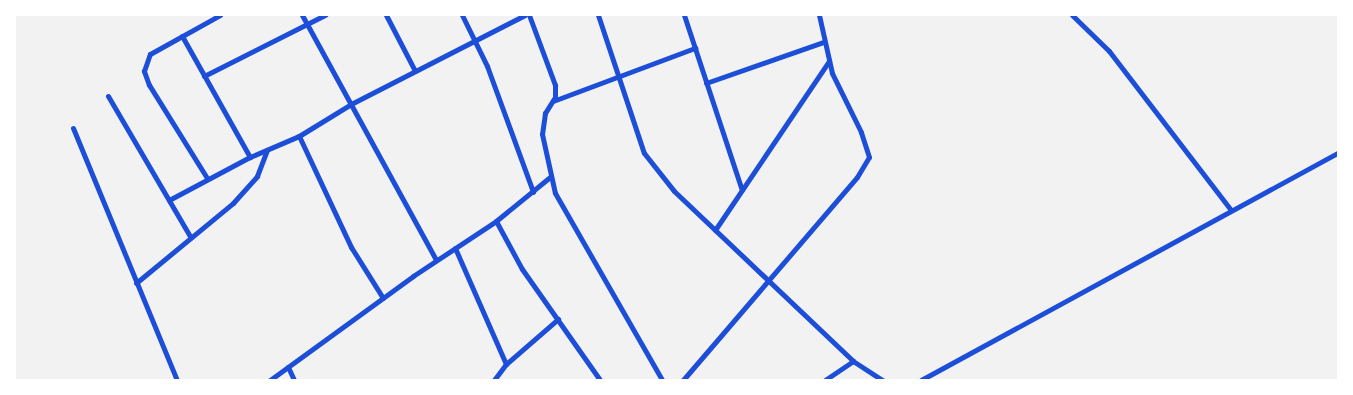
<!DOCTYPE html>
<html>
<head>
<meta charset="utf-8">
<style>
	body { margin:0 }
	#map { position:relative; width:1353px; height:395px; overflow:hidden; background:#f2f2f2; font-family:"Times New Roman",serif }
	div>[style] { position:absolute }
	.minor>* { height:5px; margin:-2.5px; padding:0 2.5px; transform-origin:2.5px; border-radius:2.5px; background:#1d4ed8 }
	span { translate:-50% -50%; white-space:nowrap; text-align:center; line-height:1.15; -webkit-text-stroke:5px #fff; paint-order:stroke }
	.frame { position:absolute; inset:0; border:16px solid #fff; pointer-events:none }
</style>
</head>
<body>
<div id="map">
	<div class="minor">
		<div style="left:302px;top:15px;width:279px;rotate:61.3deg"></div>
		<div style="left:386px;top:15px;width:63px;rotate:62.6deg"></div>
		<div style="left:462px;top:15px;width:57px;rotate:63.9deg"></div>
		<div style="left:487px;top:66px;width:134px;rotate:69.9deg"></div>
		<div style="left:529px;top:15px;width:75px;rotate:69.6deg"></div>
		<div style="left:555px;top:85px;width:12px;rotate:90deg"></div>
		<div style="left:555px;top:97px;width:19px;rotate:122deg"></div>
		<div style="left:545px;top:113px;width:21px;rotate:98deg"></div>
		<div style="left:542px;top:134px;width:60px;rotate:77.6deg"></div>
		<div style="left:555px;top:193px;width:215px;rotate:60.2deg"></div>
		<div style="left:598px;top:15px;width:145px;rotate:71.6deg"></div>
		<div style="left:644px;top:153px;width:48px;rotate:51.7deg"></div>
		<div style="left:674px;top:191px;width:247px;rotate:43.5deg"></div>
		<div style="left:853px;top:361px;width:35px;rotate:33deg"></div>
		<div style="left:684px;top:15px;width:184px;rotate:71.7deg"></div>
		<div style="left:1072px;top:15px;width:52px;rotate:44.2deg"></div>
		<div style="left:1109px;top:51px;width:200px;rotate:52.5deg"></div>
		<div style="left:182px;top:36px;width:139px;rotate:60.7deg"></div>
		<div style="left:204px;top:76px;width:136px;rotate:-26.8deg"></div>
		<div style="left:706px;top:83px;width:124px;rotate:-19.3deg"></div>
		<div style="left:108px;top:96px;width:164px;rotate:59.7deg"></div>
		<div style="left:553px;top:101px;width:152px;rotate:-20.5deg"></div>
		<div style="left:73px;top:128px;width:273px;rotate:67.6deg"></div>
		<div style="left:299px;top:136px;width:123px;rotate:64.9deg"></div>
		<div style="left:351px;top:247px;width:60px;rotate:57.9deg"></div>
		<div style="left:207px;top:178px;width:110px;rotate:-121.9deg"></div>
		<div style="left:149px;top:85px;width:15px;rotate:-110deg"></div>
		<div style="left:144px;top:71px;width:18px;rotate:-71deg"></div>
		<div style="left:150px;top:54px;width:80px;rotate:-29.1deg"></div>
		<div style="left:169px;top:200px;width:92px;rotate:-28deg"></div>
		<div style="left:250px;top:157px;width:53px;rotate:-23.2deg"></div>
		<div style="left:299px;top:136px;width:61px;rotate:-31.6deg"></div>
		<div style="left:351px;top:104px;width:195px;rotate:-27.1deg"></div>
		<div style="left:496px;top:221px;width:55px;rotate:61.6deg"></div>
		<div style="left:522px;top:269px;width:136px;rotate:54.9deg"></div>
		<div style="left:715px;top:230px;width:204px;rotate:-56deg"></div>
		<div style="left:455px;top:248px;width:127px;rotate:66.3deg"></div>
		<div style="left:136px;top:283px;width:126px;rotate:-39.5deg"></div>
		<div style="left:233px;top:203px;width:36px;rotate:-48deg"></div>
		<div style="left:257px;top:176px;width:28px;rotate:-69deg"></div>
		<div style="left:288px;top:367px;width:14px;rotate:65deg"></div>
		<div style="left:270px;top:380px;width:177px;rotate:-36deg"></div>
		<div style="left:413px;top:276px;width:100px;rotate:-33.5deg"></div>
		<div style="left:496px;top:221px;width:70px;rotate:-39.2deg"></div>
		<div style="left:494px;top:380px;width:20px;rotate:-53deg"></div>
		<div style="left:506px;top:364px;width:69px;rotate:-40.9deg"></div>
		<div style="left:683px;top:380px;width:267px;rotate:-49.4deg"></div>
		<div style="left:857px;top:177px;width:23px;rotate:-59deg"></div>
		<div style="left:869px;top:157px;width:26px;rotate:-108deg"></div>
		<div style="left:861px;top:132px;width:66px;rotate:-116.2deg"></div>
		<div style="left:832px;top:73px;width:59px;rotate:-102.6deg"></div>
		<div style="left:825px;top:380px;width:34px;rotate:-34deg"></div>
		<div style="left:921px;top:380px;width:475px;rotate:-28.6deg"></div>
	</div>
	<div class="frame"></div>
</div>
</body>
</html>
